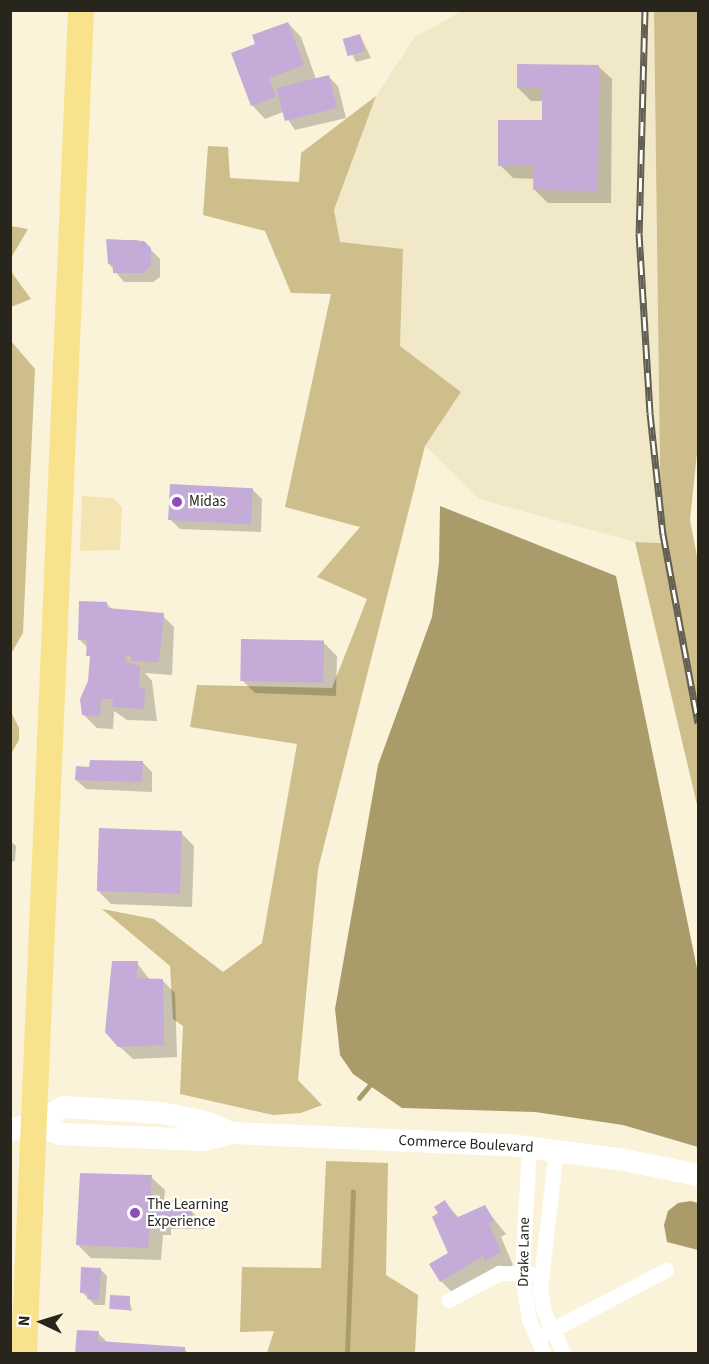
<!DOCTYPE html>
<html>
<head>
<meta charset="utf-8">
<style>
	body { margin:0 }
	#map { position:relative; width:709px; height:1364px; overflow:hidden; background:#faf3da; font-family:"Source Sans 3",sans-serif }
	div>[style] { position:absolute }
	.built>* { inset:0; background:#f1e8c8 }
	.green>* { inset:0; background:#f3e4b2 }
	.forest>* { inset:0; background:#cdbe8c }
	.water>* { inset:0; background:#aa9c6a }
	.shadow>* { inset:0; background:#0003 }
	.stream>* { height:4.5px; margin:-2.25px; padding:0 2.25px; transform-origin:2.25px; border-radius:2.25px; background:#aa9c6a }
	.building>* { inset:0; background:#c5abd8; transform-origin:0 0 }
	.minor>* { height:15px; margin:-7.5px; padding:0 7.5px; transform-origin:7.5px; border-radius:7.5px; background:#fff }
	.secondary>* { height:22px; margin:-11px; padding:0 11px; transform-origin:11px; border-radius:11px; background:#fff }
	.primary>* { height:26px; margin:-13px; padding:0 13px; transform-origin:13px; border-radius:13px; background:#f8e28b }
	.rail>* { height:7px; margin-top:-3.5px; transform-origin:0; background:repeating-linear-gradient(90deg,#fff 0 14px,#625e51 0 28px); box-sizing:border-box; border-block:2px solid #625e51 }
	.dots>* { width:16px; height:16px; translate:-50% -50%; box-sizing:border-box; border:3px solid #fff; border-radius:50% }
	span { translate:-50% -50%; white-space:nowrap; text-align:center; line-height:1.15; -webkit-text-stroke:4.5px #fff; paint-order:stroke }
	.poi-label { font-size:15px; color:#27251c }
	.left { translate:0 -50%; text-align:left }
	.street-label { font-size:15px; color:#27251c }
	.frame { position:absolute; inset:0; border:12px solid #27251c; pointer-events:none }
	.north { position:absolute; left:12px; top:1292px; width:60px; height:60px; -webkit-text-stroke:4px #fff; paint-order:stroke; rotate:274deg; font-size:16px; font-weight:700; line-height:24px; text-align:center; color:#27251c }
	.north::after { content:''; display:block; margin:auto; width:21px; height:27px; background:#27251c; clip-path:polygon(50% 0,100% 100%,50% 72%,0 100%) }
</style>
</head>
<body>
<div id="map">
	<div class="built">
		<div style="clip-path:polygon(462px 11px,654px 11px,661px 543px,635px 542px,479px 499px,425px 446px,461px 392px,400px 346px,402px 249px,340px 243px,334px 210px,376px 96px,415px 37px)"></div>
	</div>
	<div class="green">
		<div style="clip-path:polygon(82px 496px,113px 498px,122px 507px,120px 550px,80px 551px)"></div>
	</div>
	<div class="forest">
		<div style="clip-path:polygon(654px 11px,698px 11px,698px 444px,690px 520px,698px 562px,698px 809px,635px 542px,661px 543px)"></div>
		<div style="clip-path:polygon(376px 96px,334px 210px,340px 242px,403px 249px,400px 346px,461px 392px,425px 446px,318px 869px,298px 1080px,322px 1105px,301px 1113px,273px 1115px,180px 1094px,183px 1026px,173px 1019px,170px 966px,102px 909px,154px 919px,223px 972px,262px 943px,297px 744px,190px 727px,197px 685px,332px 688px,367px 599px,317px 577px,360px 527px,285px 507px,331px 294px,291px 293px,265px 231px,203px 215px,208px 146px,228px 147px,230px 178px,299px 182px,301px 153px)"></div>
		<div style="clip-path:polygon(11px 226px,28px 229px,11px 258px,10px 226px)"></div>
		<div style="clip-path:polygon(10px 270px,31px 299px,11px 307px,10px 307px)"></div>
		<div style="clip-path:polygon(11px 341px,35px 369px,23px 633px,11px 654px)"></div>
		<div style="clip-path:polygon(11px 712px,19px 728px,19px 740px,11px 754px)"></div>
		<div style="clip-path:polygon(326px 1161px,388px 1163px,386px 1275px,418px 1295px,415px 1353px,267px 1353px,274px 1331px,240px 1332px,242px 1267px,321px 1268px)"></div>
	</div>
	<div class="water">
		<div style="clip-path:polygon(440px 506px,616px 576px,698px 973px,698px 1147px,623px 1125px,535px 1112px,402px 1108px,353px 1074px,340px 1055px,335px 1009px,378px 765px,432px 617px,439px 563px)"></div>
		<div style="clip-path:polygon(691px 1201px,698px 1203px,698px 1250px,667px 1242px,664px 1225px,668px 1211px,678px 1203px)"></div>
	</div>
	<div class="shadow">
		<div style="clip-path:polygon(288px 23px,301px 37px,316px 79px,329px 77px,338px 86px,346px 118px,295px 130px,283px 112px,265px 119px,252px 105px,257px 45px)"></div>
		<div style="clip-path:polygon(360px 35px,371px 58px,356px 62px,345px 40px)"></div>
		<div style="clip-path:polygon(598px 66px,612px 79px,611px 203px,548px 203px,535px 190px,535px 179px,513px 178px,500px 165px,544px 122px,544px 101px,531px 101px,518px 88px)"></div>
		<div style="clip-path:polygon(108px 240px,137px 240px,150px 249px,160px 259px,160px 277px,153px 282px,124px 282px,109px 264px)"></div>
		<div style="clip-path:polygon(252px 489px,262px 499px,261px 532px,180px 529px,170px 519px)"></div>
		<div style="clip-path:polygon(107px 604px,113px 610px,161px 614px,174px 627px,172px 675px,145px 673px,152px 681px,157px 721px,127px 720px,114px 711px,113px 729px,97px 728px,84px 715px,91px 659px,88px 648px,79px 639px)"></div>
		<div style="clip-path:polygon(324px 643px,337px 656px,336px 696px,255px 693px,242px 680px)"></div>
		<div style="clip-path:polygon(142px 762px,152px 772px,152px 792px,86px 789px,76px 780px,91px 769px)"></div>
		<div style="clip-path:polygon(181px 833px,194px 846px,192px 907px,111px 904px,98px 891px)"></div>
		<div style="clip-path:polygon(10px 841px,16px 846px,15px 861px,10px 862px)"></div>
		<div style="clip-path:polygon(137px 963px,150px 980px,162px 980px,175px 993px,177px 1057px,133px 1059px,119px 1046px)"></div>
		<div style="clip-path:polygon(151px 1177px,165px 1190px,163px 1210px,191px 1211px,204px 1224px,204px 1229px,171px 1229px,171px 1235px,163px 1235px,161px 1260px,91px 1258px,78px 1245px)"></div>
		<div style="clip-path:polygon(445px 1202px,459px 1218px,484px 1207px,506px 1234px,501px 1237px,513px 1265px,454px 1294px,441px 1281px,450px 1253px,440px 1214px)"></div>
		<div style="clip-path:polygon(101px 1270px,107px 1276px,105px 1305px,95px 1305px,82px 1292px)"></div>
		<div style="clip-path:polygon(129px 1297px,132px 1311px,112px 1308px)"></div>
		<div style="clip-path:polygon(98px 1333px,108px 1343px,184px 1349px,189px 1354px,77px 1354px)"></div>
	</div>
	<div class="stream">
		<div style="left:359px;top:1098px;width:17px;rotate:-50deg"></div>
		<div style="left:347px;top:1354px;width:162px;rotate:-87.9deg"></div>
	</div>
	<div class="building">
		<div style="clip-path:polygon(288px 22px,304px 65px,269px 78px,276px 97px,251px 106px,231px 53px,255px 44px,252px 35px)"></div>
		<div style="left:360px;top:34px;width:18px;height:18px;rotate:74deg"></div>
		<div style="clip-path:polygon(517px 64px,599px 65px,598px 191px,533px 190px,534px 166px,498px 166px,498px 120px,542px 120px,542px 88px,517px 88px)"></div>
		<div style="left:329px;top:75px;width:34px;height:54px;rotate:76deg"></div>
		<div style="clip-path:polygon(106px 239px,144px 241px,151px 248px,151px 266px,143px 273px,113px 273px,113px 264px,108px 264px)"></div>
		<div style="left:170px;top:484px;width:83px;height:36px;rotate:3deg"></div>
		<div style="clip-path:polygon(79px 601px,107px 602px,107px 608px,164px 613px,159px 662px,131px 661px,131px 656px,126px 655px,126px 662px,140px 666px,139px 688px,145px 688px,144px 709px,112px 707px,113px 699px,101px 699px,100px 716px,82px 715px,80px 699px,88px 681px,90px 656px,86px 656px,87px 640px,78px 640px)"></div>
		<div style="left:241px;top:639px;width:83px;height:42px;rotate:1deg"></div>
		<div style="clip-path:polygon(90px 760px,143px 761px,142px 782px,75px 780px,76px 766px,89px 767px)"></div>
		<div style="left:99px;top:828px;width:83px;height:63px;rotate:2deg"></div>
		<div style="clip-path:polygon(112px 961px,138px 961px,137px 978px,163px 979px,164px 1045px,118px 1047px,105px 1032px)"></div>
		<div style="clip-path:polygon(80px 1173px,152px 1175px,150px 1202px,158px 1203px,159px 1208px,192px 1210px,191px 1217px,158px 1216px,158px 1222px,150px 1222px,148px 1248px,76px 1245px)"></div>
		<div style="clip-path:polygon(445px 1200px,456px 1218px,485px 1205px,494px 1220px,489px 1224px,501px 1252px,485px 1261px,483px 1256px,440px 1282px,429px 1264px,448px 1253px,432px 1217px,438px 1213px,434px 1207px)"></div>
		<div style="clip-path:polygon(81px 1267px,101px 1268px,99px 1300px,87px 1299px,88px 1293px,80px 1293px)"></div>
		<div style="left:110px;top:1295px;width:20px;height:14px;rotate:3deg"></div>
		<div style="clip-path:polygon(77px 1330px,99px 1331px,98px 1341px,185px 1347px,185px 1354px,75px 1354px)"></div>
	</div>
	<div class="minor">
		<div style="left:529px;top:1147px;width:125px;rotate:93.2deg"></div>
		<div style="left:522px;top:1272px;width:49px;rotate:81.7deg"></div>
		<div style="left:529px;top:1320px;width:37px;rotate:66deg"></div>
		<div style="left:556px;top:1150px;width:140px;rotate:96.6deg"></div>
		<div style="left:540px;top:1289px;width:23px;rotate:80deg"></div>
		<div style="left:544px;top:1312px;width:47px;rotate:64.5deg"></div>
		<div style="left:449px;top:1300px;width:57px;rotate:-28.4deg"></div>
		<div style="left:499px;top:1273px;width:32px;rotate:2deg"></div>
		<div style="left:544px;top:1334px;width:138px;rotate:-27.7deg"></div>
	</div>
	<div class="secondary">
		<div style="left:34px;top:1124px;width:28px;rotate:21deg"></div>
		<div style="left:60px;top:1134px;width:143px;rotate:2.4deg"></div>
		<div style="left:203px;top:1140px;width:29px;rotate:-14deg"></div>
		<div style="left:231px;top:1133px;width:279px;rotate:2.5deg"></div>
		<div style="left:510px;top:1145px;width:115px;rotate:7.5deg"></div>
		<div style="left:624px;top:1160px;width:76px;rotate:11.5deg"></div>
		<div style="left:10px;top:1130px;width:25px;rotate:-14deg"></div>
		<div style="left:34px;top:1124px;width:34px;rotate:-30deg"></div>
		<div style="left:64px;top:1107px;width:98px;rotate:3.5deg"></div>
		<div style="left:162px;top:1113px;width:44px;rotate:11.8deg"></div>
		<div style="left:205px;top:1122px;width:28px;rotate:23deg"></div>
	</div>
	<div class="primary">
		<div style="left:24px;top:1354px;width:1345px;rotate:-87.57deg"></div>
	</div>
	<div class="rail">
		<div style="left:645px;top:10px;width:223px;rotate:91.5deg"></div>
		<div style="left:639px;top:233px;width:180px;rotate:86.5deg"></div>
		<div style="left:650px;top:413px;width:122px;rotate:83.9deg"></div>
		<div style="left:663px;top:534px;width:192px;rotate:79.5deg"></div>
	</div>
	<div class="dots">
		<div style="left:177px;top:502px;background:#9149bc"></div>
		<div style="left:135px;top:1213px;background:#9149bc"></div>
	</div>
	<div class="poi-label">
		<span class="left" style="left:189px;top:502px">Midas</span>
		<span class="left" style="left:147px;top:1213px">The Learning<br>Experience</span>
	</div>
	<div class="street-label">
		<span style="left:466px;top:1144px;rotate:3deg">Commerce Boulevard</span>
		<span style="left:524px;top:1252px;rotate:-89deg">Drake Lane</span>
	</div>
	<div class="frame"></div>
	<div class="north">N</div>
</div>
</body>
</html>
